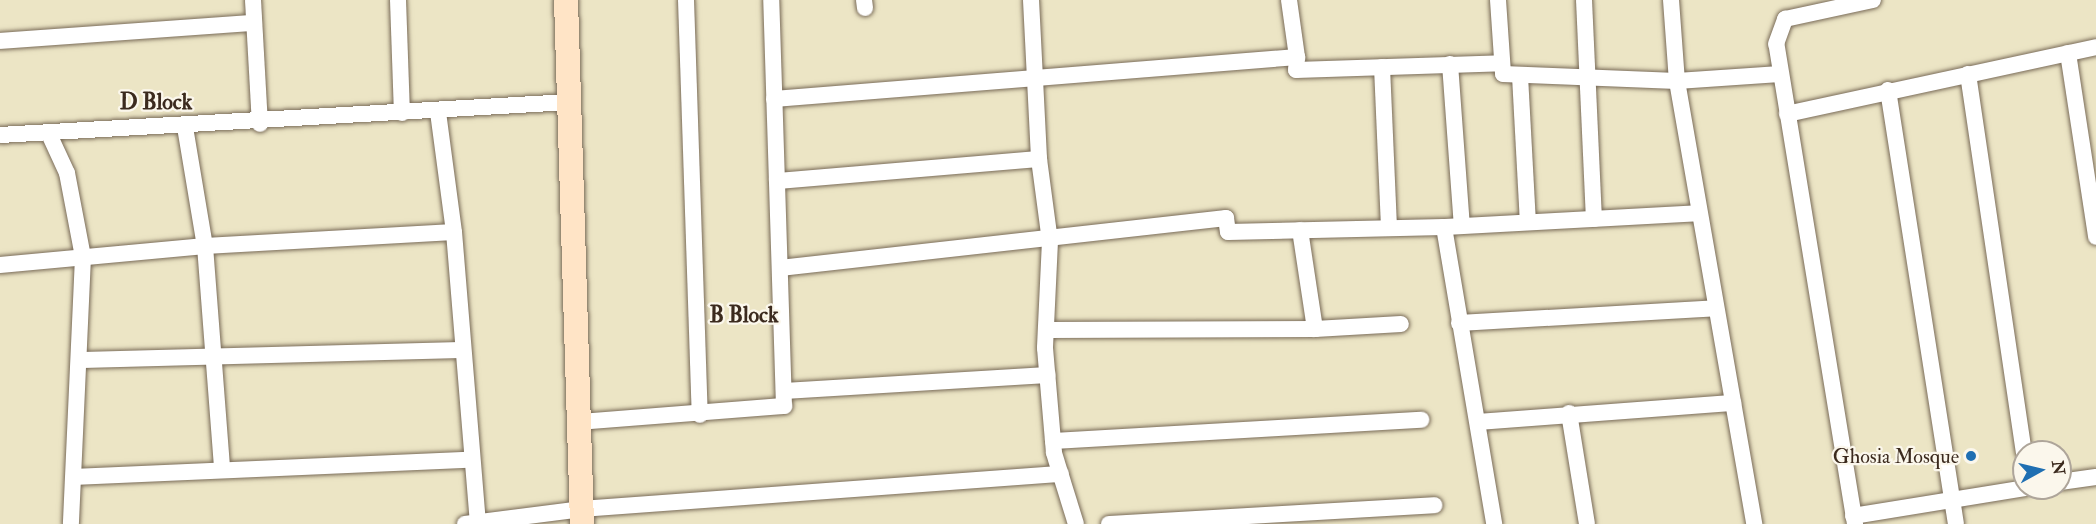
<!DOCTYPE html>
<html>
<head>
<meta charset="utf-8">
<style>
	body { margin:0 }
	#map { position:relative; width:2096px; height:524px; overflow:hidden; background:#ece5c5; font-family:"IM FELL Double Pica",serif }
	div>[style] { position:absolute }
	.roads { filter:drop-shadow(0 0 2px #796b58) drop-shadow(0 0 2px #796b58) }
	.street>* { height:16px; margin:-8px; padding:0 8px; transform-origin:8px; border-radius:8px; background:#fff }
	.secondary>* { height:24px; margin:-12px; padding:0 12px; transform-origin:12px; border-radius:12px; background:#ffe4c6 }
	.dots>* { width:16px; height:16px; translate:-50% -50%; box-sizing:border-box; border:3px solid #fbf7ec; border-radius:50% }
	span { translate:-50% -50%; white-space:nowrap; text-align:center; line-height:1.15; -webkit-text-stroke:4.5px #fbf7ec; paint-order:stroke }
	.poi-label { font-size:20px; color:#3b2a1e }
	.right { translate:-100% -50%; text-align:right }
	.quarter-label { font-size:22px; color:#3b2a1e; font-weight:700 }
	.north { position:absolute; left:2012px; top:440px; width:60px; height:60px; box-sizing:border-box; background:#fbf7ec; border:2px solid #aea59a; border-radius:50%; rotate:82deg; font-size:16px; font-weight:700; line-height:24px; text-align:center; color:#3b2a1e }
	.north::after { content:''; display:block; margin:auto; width:21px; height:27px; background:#1f6fb2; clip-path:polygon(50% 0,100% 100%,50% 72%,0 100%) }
</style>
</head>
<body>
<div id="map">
	<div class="roads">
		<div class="street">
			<div style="left:253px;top:0;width:124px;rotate:86.8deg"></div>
			<div style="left:398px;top:0;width:113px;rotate:88deg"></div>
			<div style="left:686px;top:0;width:415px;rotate:88.1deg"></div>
			<div style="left:864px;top:0;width:8px;rotate:83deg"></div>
			<div style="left:1031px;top:0;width:159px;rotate:87.1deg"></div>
			<div style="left:1039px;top:159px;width:83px;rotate:82.4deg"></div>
			<div style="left:1050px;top:241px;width:107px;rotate:92.7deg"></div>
			<div style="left:1045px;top:348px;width:105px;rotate:85.1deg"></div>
			<div style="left:1054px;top:453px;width:74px;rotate:72.8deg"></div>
			<div style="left:1289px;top:0;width:58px;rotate:82deg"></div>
			<div style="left:1498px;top:0;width:74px;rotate:86.1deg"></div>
			<div style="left:1503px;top:74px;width:174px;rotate:2.3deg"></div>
			<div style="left:1677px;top:81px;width:103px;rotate:-3.9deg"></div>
			<div style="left:1584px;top:0;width:219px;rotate:87.4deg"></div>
			<div style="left:1671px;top:0;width:81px;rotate:85.8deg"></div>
			<div style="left:1677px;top:81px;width:450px;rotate:80.1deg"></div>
			<div style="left:0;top:41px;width:254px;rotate:-4.1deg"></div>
			<div style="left:2068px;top:53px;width:186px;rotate:81.3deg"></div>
			<div style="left:1450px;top:64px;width:162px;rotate:85.8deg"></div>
			<div style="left:1382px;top:67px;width:161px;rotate:87.5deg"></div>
			<div style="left:1968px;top:74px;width:382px;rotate:81.6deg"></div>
			<div style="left:1520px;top:76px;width:146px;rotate:86.9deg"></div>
			<div style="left:1888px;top:90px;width:439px;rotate:81.1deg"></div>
			<div style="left:774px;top:99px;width:525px;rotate:-4.59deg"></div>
			<div style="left:1297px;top:57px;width:13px;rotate:94deg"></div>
			<div style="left:1296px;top:70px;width:206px;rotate:-1.9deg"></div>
			<div style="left:438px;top:112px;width:121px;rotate:82.4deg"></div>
			<div style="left:454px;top:232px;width:290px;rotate:85.3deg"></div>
			<div style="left:1787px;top:114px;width:316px;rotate:-12.2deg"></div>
			<div style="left:185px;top:127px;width:121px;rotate:80.5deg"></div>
			<div style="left:205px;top:246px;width:224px;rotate:85.6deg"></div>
			<div style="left:49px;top:134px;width:43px;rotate:65.2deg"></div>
			<div style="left:67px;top:173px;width:86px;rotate:79.2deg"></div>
			<div style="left:83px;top:257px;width:267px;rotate:92.6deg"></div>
			<div style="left:0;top:135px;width:570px;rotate:-3.32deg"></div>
			<div style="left:777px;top:181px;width:263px;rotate:-4.8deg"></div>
			<div style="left:1444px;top:227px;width:301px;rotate:80.4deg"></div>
			<div style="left:0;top:265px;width:206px;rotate:-5.3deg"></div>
			<div style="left:205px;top:246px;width:249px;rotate:-3.2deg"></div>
			<div style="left:780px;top:268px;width:449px;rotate:-6.4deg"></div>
			<div style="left:1226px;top:218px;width:14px;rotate:82deg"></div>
			<div style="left:1228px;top:232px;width:216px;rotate:-1.3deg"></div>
			<div style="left:1444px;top:227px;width:255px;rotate:-3.1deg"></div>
			<div style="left:1459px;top:323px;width:257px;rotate:-3.3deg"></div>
			<div style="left:1315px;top:329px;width:86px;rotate:-3.3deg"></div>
			<div style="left:1046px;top:330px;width:269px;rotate:-0.2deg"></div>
			<div style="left:1315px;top:329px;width:100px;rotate:-98.6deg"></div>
			<div style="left:81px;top:360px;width:381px;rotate:-1.5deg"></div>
			<div style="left:784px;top:391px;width:264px;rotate:-3.5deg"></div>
			<div style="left:1569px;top:413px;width:112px;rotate:80.8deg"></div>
			<div style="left:579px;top:422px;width:206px;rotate:-4.5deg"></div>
			<div style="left:784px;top:406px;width:406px;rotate:-91.8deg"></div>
			<div style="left:1479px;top:422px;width:255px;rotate:-4.3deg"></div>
			<div style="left:1053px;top:441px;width:369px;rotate:-3.3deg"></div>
			<div style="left:75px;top:477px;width:397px;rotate:-2.5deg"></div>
			<div style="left:2060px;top:482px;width:36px;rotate:-8deg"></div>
			<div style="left:1853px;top:516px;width:174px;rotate:-9.2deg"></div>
			<div style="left:465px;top:524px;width:118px;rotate:-7.3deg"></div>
			<div style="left:582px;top:509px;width:480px;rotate:-4.2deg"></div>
			<div style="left:1109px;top:524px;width:326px;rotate:-3.3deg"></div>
			<div style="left:1855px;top:524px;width:486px;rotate:-99.3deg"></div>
			<div style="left:1776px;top:44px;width:27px;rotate:-70deg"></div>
			<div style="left:1785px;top:19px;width:90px;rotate:-12.2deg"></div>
		</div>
		<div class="secondary">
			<div style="left:566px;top:0;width:524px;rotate:88.25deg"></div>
		</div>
	</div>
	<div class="dots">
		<div style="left:1971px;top:456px;background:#1f6fb2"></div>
	</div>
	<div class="poi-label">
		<span class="right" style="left:1959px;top:456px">Ghosia Mosque</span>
	</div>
	<div class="quarter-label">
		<span style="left:156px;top:103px">D Block</span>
		<span style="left:744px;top:316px">B Block</span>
	</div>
	<div class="north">N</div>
</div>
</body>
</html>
